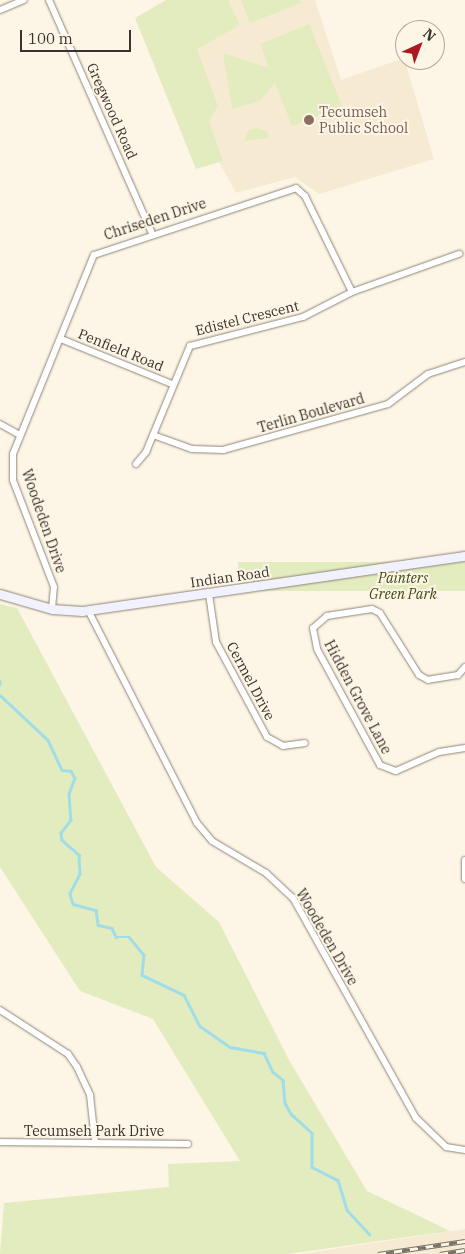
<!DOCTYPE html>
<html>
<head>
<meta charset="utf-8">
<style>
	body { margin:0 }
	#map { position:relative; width:465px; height:1254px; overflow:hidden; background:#fdf5e5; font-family:"IBM Plex Serif",serif }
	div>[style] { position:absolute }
	.built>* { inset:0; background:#f6ead3 }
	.green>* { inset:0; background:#e3ecbf; transform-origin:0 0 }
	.stream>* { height:2.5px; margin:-1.25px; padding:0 1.25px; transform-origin:1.25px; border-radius:1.25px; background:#a1dde8 }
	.roads { filter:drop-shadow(0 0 1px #8d8578) drop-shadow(0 0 1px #8d8578) }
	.street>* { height:6px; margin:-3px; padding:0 3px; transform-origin:3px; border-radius:3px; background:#fff }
	.secondary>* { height:9px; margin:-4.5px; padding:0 4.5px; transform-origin:4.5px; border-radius:4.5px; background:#f2f2fe }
	.rail>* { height:4.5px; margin-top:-2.25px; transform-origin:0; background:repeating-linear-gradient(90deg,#fdf5e5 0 8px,#777369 0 16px); box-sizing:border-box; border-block:1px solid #777369 }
	.dots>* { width:14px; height:14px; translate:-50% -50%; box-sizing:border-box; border:2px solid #fdf5e5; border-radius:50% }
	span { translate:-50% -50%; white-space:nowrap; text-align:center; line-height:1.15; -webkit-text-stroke:4px #fdf5e5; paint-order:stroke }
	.street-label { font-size:14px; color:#37342e }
	.education-label { font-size:14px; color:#785e54 }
	.left { translate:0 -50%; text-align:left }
	.park-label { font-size:14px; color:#424915; font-style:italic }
	.north { position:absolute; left:395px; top:20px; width:50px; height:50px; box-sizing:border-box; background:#fdf5e5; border:1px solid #aea89c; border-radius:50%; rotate:43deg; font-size:14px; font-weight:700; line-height:20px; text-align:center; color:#37342e }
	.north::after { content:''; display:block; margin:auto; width:18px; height:22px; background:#ac1920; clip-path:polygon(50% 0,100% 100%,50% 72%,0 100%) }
	.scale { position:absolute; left:20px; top:30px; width:111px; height:22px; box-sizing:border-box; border:2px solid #37342e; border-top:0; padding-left:6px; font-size:15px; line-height:18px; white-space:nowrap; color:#37342e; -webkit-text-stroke:4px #fdf5e5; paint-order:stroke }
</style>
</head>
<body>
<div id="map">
	<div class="built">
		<div style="clip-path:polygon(186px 0,315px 0,341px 80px,404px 58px,434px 159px,319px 194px,295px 177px,236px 193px,145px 29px)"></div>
		<div style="clip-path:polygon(465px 1229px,465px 1254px,300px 1254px)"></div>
	</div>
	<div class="green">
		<div style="clip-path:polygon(166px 0,228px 0,240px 25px,197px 49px,218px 106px,209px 121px,223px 161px,196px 169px,135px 18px)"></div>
		<div style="clip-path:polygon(241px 0,300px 0,301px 3px,250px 23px)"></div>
		<div style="clip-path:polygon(309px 24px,342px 106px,292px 126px,275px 83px,260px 101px,232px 109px,223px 53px,269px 68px,260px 44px)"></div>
		<div style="clip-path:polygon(257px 128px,268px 132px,268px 138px,244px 141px,248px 131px)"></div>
		<div style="left:465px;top:562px;width:29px;height:227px;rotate:90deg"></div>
		<div style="clip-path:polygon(0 604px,17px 608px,156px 867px,219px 922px,289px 1060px,367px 1191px,450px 1231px,288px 1254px,0 1254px,4px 1203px,169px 1187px,168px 1164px,240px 1161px,153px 1019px,80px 991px,0 867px)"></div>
	</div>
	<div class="stream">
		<div style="left:0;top:681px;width:3px;rotate:90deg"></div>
		<div style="left:0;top:695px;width:66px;rotate:43.2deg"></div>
		<div style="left:48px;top:740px;width:33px;rotate:65deg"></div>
		<div style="left:62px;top:770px;width:9px;rotate:6deg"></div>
		<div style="left:71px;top:771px;width:8px;rotate:60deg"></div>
		<div style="left:75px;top:778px;width:17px;rotate:111deg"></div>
		<div style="left:69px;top:794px;width:26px;rotate:86deg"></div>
		<div style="left:71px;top:820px;width:16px;rotate:128deg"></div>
		<div style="left:61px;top:833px;width:7px;rotate:82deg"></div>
		<div style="left:62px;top:840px;width:23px;rotate:41deg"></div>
		<div style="left:79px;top:855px;width:19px;rotate:87deg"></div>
		<div style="left:80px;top:874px;width:22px;rotate:117deg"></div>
		<div style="left:70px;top:894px;width:10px;rotate:73deg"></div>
		<div style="left:73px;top:904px;width:24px;rotate:15deg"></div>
		<div style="left:96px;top:910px;width:15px;rotate:82deg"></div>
		<div style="left:98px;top:925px;width:14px;rotate:12deg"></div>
		<div style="left:112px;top:928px;width:10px;rotate:66deg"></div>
		<div style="left:116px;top:937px;width:13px"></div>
		<div style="left:129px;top:937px;width:23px;rotate:50deg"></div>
		<div style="left:144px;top:955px;width:20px;rotate:96deg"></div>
		<div style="left:142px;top:975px;width:47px;rotate:25.5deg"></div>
		<div style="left:184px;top:995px;width:35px;rotate:63deg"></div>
		<div style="left:200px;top:1026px;width:37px;rotate:35deg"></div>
		<div style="left:230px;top:1047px;width:35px;rotate:10deg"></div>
		<div style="left:264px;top:1053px;width:21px;rotate:65deg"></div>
		<div style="left:273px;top:1072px;width:13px;rotate:39deg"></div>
		<div style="left:283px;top:1080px;width:23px;rotate:85deg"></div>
		<div style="left:285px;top:1103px;width:13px;rotate:61deg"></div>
		<div style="left:291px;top:1114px;width:28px;rotate:42deg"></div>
		<div style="left:312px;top:1133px;width:34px;rotate:90deg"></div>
		<div style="left:312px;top:1167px;width:29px;rotate:27deg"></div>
		<div style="left:338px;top:1180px;width:31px;rotate:73deg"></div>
		<div style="left:347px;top:1210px;width:33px;rotate:47deg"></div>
	</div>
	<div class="roads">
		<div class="street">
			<div style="left:49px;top:0;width:255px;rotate:66.2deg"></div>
			<div style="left:0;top:10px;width:26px;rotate:-23deg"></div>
			<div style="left:61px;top:339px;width:120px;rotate:22.1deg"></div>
			<div style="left:0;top:424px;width:23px;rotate:29deg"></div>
			<div style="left:153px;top:435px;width:41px;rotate:19.7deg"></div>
			<div style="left:192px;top:449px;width:31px;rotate:2deg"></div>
			<div style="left:223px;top:450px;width:171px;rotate:-15.6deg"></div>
			<div style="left:388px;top:404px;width:50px;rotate:-36.9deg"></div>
			<div style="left:428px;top:374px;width:39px;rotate:-18deg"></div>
			<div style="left:136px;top:464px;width:16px;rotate:-50deg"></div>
			<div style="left:146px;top:452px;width:115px;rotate:-67.5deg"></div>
			<div style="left:190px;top:346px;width:117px;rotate:-14.4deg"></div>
			<div style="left:303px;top:317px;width:55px;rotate:-27deg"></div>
			<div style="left:352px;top:292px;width:114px;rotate:-19.6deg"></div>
			<div style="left:209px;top:594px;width:49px;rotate:81.7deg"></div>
			<div style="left:216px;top:642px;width:108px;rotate:61.8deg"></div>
			<div style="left:267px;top:737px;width:18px;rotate:29deg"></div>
			<div style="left:283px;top:746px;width:22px;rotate:-8deg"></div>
			<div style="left:52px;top:609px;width:22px;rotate:-85deg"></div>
			<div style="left:54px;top:587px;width:115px;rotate:-111deg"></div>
			<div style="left:13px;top:480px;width:26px;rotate:-90deg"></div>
			<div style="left:13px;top:454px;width:215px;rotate:-67.9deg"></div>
			<div style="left:94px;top:255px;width:213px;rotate:-18.3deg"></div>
			<div style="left:296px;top:188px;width:12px;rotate:42deg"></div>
			<div style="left:305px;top:196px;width:107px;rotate:63.9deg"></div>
			<div style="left:88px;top:610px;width:239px;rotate:62.9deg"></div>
			<div style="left:197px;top:823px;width:23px;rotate:50deg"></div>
			<div style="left:212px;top:841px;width:63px;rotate:30.7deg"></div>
			<div style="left:266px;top:873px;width:37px;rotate:43deg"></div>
			<div style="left:293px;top:898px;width:252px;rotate:60.8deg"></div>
			<div style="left:416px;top:1118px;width:42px;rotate:44deg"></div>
			<div style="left:446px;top:1147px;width:19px;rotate:9deg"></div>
			<div style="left:465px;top:667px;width:11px;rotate:131deg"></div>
			<div style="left:458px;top:675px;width:30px;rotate:171deg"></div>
			<div style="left:428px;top:680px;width:10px;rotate:-151deg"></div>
			<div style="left:419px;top:675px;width:73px;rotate:-122.2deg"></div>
			<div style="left:380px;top:613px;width:9px;rotate:-153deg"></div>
			<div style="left:372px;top:609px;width:46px;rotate:171.2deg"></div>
			<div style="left:327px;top:616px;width:18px;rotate:139deg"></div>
			<div style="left:313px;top:628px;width:21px;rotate:79deg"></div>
			<div style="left:317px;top:649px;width:132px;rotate:61.5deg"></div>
			<div style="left:380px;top:765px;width:17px;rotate:21deg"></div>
			<div style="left:396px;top:771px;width:47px;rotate:-23.8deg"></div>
			<div style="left:439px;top:752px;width:26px;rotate:-9deg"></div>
			<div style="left:465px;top:860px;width:19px;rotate:90deg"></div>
			<div style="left:0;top:1010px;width:81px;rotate:32.9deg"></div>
			<div style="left:68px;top:1054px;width:16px;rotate:55deg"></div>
			<div style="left:77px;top:1067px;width:31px;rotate:65deg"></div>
			<div style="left:90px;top:1095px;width:46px;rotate:83.8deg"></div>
			<div style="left:0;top:1142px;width:188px;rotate:0.6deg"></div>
		</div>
		<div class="secondary">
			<div style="left:0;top:594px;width:54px;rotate:16.1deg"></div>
			<div style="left:52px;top:609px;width:30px;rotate:4deg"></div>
			<div style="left:82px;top:611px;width:387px;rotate:-8.2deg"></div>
		</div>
	</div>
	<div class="rail">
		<div style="left:378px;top:1254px;width:88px;rotate:-8.5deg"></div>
		<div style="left:440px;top:1254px;width:25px;rotate:-9deg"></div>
	</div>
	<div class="dots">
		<div style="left:309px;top:120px;background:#8d6e63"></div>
	</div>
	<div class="street-label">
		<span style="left:112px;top:111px;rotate:66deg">Gregwood Road</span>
		<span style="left:155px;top:219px;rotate:-18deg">Chriseden Drive</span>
		<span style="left:247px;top:318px;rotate:-14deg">Edistel Crescent</span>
		<span style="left:121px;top:350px;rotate:22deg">Penfield Road</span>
		<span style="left:311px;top:413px;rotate:-16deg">Terlin Boulevard</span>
		<span style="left:44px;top:521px;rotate:71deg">Woodeden Drive</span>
		<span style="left:230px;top:577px;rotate:-8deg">Indian Road</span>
		<span style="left:251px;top:681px;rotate:62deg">Cermel Drive</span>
		<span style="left:358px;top:697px;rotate:62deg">Hidden Grove Lane</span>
		<span style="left:327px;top:937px;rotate:60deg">Woodeden Drive</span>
		<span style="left:94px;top:1131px">Tecumseh Park Drive</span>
	</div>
	<div class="education-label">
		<span class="left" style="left:319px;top:120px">Tecumseh<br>Public School</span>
	</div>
	<div class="park-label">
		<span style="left:403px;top:586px">Painters<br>Green Park</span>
	</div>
	<div class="north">N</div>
	<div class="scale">100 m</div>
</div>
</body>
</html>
